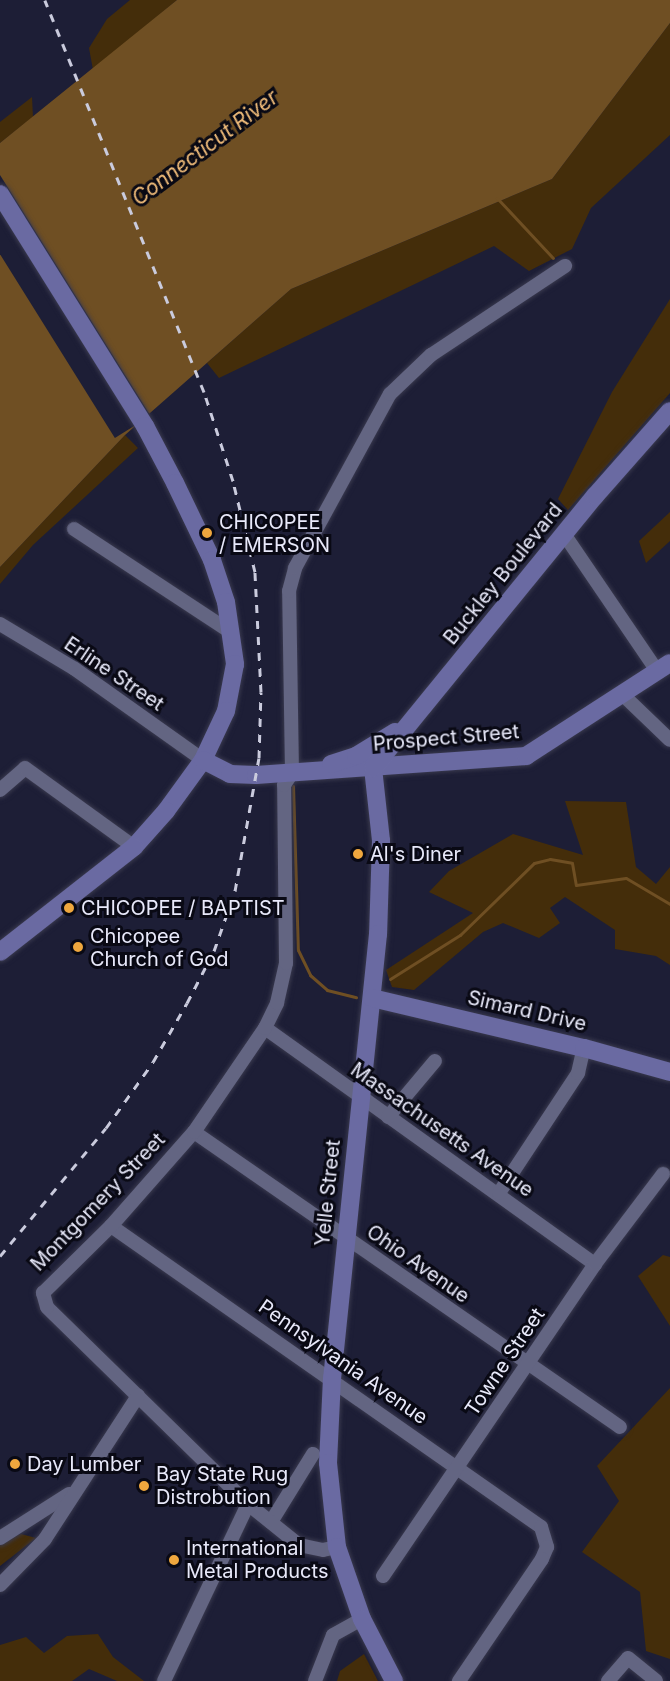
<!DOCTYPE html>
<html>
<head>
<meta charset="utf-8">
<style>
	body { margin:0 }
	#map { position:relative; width:670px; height:1681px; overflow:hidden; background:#1d1e36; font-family:Inter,sans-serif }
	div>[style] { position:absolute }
	.green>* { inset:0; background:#442d0a }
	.water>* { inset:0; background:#6f4f23 }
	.pier>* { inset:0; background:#1d1e36; transform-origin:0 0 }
	.stream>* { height:3px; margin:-1.5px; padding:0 1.5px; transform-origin:1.5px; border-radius:1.5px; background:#6f4f23 }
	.roads { filter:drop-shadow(0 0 2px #39394e) drop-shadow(0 0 2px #39394e) }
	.street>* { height:14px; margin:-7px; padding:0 7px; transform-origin:7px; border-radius:7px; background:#636582 }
	.secondary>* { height:18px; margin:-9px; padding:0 9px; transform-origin:9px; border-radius:9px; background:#6a6aa2 }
	.rail>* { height:3px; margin-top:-1.5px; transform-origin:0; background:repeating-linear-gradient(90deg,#cacbdd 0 8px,transparent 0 16px) }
	.dots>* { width:16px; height:16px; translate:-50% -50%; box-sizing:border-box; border:3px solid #090914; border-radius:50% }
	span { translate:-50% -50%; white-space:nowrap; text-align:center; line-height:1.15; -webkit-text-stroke:6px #090914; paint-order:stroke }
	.poi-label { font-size:20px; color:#e8e9fa }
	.left { translate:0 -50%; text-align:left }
	.street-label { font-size:20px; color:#e8e9fa }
	.water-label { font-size:21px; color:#f3be7b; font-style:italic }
</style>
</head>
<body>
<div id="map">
	<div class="green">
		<div style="clip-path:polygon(130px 0,177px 0,93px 70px,89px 48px,107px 19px)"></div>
		<div style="clip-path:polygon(670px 23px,670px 135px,591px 208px,572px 249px,529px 271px,494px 246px,219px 378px,207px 363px,291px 289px,552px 179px)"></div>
		<div style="clip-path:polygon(32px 97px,33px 117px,0 143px,0 122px)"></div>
		<div style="clip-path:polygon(670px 299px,670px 393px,568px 510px,558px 499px,612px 392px)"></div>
		<div style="clip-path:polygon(125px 435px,138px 448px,33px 545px,0 584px,0 567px)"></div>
		<div style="clip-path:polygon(670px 512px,670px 541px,646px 563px,639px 541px)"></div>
		<div style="clip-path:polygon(565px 801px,626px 802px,636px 867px,656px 884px,670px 867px,670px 965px,656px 956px,615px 949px,615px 930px,565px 897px,550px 908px,560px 923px,539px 938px,503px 923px,483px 932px,414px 990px,392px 987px,386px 970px,473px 913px,429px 892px,449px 871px,513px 834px,583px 855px)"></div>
		<div style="clip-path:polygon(663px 1255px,670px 1257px,670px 1326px,638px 1276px)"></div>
		<div style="clip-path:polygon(670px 1388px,670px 1659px,646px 1651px,640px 1592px,582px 1552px,619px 1501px,597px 1466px)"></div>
		<div style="clip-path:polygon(21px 1534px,36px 1538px,0 1566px,0 1542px)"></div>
		<div style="clip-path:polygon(98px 1634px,113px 1657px,144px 1681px,117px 1681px,89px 1669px,72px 1681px,0 1681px,0 1645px,26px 1637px,44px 1653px,67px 1636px)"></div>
		<div style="clip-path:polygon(364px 1654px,378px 1681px,337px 1681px,340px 1671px)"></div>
	</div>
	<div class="water">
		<div style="clip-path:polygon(177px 0,670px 0,670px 23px,552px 179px,291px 289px,125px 435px,0 567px,0 143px)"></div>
	</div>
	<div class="pier">
		<div style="left:0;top:175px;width:284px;height:42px;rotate:58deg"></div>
	</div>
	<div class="stream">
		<div style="left:497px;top:198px;width:82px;rotate:47deg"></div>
		<div style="left:293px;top:786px;width:164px;rotate:88.3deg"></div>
		<div style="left:298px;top:950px;width:28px;rotate:64deg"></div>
		<div style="left:310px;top:975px;width:23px;rotate:41deg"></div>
		<div style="left:327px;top:990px;width:30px;rotate:14deg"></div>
		<div style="left:390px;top:979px;width:83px;rotate:-32.2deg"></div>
		<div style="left:460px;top:935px;width:103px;rotate:-44.2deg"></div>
		<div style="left:534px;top:863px;width:16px;rotate:-14deg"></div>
		<div style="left:550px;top:859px;width:22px;rotate:10deg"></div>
		<div style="left:572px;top:863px;width:22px;rotate:80deg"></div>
		<div style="left:576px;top:885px;width:50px;rotate:-8deg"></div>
		<div style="left:626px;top:878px;width:51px;rotate:30.6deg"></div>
	</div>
	<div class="roads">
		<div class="street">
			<div style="left:74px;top:529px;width:188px;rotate:33.3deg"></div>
			<div style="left:564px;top:534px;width:166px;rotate:55.8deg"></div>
			<div style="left:0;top:624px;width:87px;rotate:31deg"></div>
			<div style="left:75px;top:669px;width:157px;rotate:35.4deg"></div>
			<div style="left:622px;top:694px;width:66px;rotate:43.8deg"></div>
			<div style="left:0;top:790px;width:33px;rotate:-41deg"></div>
			<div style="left:25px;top:768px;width:135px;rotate:35.9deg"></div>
			<div style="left:265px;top:1028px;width:406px;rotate:35.6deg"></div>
			<div style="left:388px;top:1117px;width:73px;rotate:-50deg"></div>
			<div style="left:194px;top:1132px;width:518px;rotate:34.7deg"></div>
			<div style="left:499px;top:1193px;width:144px;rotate:-56.6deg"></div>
			<div style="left:578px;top:1073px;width:26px;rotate:-77deg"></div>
			<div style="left:111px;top:1226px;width:525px;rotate:34.99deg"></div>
			<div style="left:541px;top:1527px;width:21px;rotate:73deg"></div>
			<div style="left:547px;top:1547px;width:13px;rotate:113deg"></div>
			<div style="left:542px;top:1559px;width:148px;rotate:124.2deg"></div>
			<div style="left:271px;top:1522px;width:80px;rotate:-58.3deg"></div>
			<div style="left:0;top:1538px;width:82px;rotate:-32.5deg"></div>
			<div style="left:337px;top:1547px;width:14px;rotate:168deg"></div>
			<div style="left:323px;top:1550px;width:25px;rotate:-168deg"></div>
			<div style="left:299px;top:1545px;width:65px;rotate:-141.2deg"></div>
			<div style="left:248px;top:1504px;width:281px;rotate:-135.6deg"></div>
			<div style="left:47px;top:1307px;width:15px;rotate:-106deg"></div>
			<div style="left:43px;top:1293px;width:95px;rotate:-44.6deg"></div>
			<div style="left:111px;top:1226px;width:125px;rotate:-48.6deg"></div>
			<div style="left:194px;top:1132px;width:126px;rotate:-55.7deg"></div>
			<div style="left:265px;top:1028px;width:28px;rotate:-64deg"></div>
			<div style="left:277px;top:1003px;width:41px;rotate:-77.3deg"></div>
			<div style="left:286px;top:963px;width:178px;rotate:-90.6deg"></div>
			<div style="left:284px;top:785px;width:14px;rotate:-56deg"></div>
			<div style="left:292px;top:773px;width:182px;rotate:-90.9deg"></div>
			<div style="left:289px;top:591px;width:24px;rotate:-75deg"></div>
			<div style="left:295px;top:568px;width:198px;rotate:-61.4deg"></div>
			<div style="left:390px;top:394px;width:57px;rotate:-43.6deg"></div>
			<div style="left:431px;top:355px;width:161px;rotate:-33.6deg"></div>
			<div style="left:383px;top:1576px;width:377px;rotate:-55.8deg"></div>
			<div style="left:595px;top:1264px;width:113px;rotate:-52.9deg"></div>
			<div style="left:0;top:1585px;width:64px;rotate:-45.6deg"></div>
			<div style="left:45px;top:1539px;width:171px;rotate:-57deg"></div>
			<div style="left:164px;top:1681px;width:196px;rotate:-64.6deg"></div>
			<div style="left:315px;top:1681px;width:49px;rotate:-68.6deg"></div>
			<div style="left:333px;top:1635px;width:33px;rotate:-29deg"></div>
			<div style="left:608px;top:1681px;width:30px;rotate:-49deg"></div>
			<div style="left:628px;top:1658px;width:36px;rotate:39deg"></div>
		</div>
		<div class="secondary">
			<div style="left:0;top:194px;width:274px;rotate:58deg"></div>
			<div style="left:145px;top:426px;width:64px;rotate:62.2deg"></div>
			<div style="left:175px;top:483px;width:85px;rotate:64.3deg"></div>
			<div style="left:212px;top:560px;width:44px;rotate:71.6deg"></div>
			<div style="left:226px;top:602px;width:63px;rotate:81.7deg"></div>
			<div style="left:235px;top:664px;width:48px;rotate:100.8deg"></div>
			<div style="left:226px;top:711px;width:54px;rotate:115.1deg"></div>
			<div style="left:203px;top:760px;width:63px;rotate:126deg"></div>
			<div style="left:166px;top:811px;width:48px;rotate:131.6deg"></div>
			<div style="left:134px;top:847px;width:170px;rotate:141.9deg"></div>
			<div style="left:203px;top:760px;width:30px;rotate:27deg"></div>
			<div style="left:230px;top:774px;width:26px;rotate:2deg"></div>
			<div style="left:256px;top:775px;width:271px;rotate:-4deg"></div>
			<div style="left:526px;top:756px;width:171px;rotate:-32.9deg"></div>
			<div style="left:331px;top:764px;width:26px;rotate:-18deg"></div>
			<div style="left:356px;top:756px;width:46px;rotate:-31.6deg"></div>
			<div style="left:373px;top:768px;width:73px;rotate:83.7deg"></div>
			<div style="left:381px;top:841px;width:93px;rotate:91.8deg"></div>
			<div style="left:378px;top:934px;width:446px;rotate:95.9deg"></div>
			<div style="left:332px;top:1378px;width:85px;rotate:92.7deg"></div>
			<div style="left:328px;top:1463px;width:84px;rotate:83.9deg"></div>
			<div style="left:337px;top:1547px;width:76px;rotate:70.9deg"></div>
			<div style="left:362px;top:1619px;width:70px;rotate:62.7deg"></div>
			<div style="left:373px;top:768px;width:351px;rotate:-50.8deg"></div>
			<div style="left:595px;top:496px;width:113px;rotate:-48.6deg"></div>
			<div style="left:372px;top:998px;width:218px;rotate:13.3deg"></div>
			<div style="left:584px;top:1048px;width:89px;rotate:15.6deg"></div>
		</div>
	</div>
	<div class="rail">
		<div style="left:0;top:1256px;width:166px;rotate:-50.4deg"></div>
		<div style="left:106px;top:1128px;width:81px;rotate:-54.5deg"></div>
		<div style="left:153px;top:1062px;width:68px;rotate:-60deg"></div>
		<div style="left:187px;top:1003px;width:59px;rotate:-62.6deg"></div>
		<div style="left:214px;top:951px;width:64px;rotate:-70.7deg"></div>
		<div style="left:235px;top:891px;width:135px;rotate:-79.8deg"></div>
		<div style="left:259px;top:758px;width:66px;rotate:-88.3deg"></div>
		<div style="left:261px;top:692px;width:120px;rotate:-92.9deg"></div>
		<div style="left:255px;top:572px;width:94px;rotate:-103.6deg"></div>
		<div style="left:233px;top:481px;width:94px;rotate:-108deg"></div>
		<div style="left:204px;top:392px;width:423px;rotate:-112.1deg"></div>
	</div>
	<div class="dots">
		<div style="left:207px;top:533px;background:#efa73e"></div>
		<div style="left:358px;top:854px;background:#efa73e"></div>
		<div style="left:69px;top:908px;background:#efa73e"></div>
		<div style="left:78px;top:947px;background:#efa73e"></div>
		<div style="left:15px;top:1464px;background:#efa73e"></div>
		<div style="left:144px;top:1486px;background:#efa73e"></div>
		<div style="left:174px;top:1560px;background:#efa73e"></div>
	</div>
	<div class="poi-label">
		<span class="left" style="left:219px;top:534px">CHICOPEE<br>/ EMERSON</span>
		<span class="left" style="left:370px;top:854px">Al's Diner</span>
		<span class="left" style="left:81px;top:908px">CHICOPEE / BAPTIST</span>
		<span class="left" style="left:90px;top:948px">Chicopee<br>Church of God</span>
		<span class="left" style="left:27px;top:1464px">Day Lumber</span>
		<span class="left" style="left:156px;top:1486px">Bay State Rug<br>Distrobution</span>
		<span class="left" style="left:186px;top:1560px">International<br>Metal Products</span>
	</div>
	<div class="street-label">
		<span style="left:503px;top:574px;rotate:-51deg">Buckley Boulevard</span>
		<span style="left:114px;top:674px;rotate:34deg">Erline Street</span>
		<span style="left:446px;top:738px;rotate:-5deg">Prospect Street</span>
		<span style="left:527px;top:1011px;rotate:13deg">Simard Drive</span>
		<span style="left:442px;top:1130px;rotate:35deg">Massachusetts Avenue</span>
		<span style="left:328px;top:1193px;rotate:-84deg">Yelle Street</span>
		<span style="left:98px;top:1202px;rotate:-46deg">Montgomery Street</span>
		<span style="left:418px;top:1264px;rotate:35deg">Ohio Avenue</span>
		<span style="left:343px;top:1362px;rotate:35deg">Pennsylvania Avenue</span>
		<span style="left:505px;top:1362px;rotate:-56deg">Towne Street</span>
	</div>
	<div class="water-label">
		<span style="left:205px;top:148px;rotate:-37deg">Connecticut River</span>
	</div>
</div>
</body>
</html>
